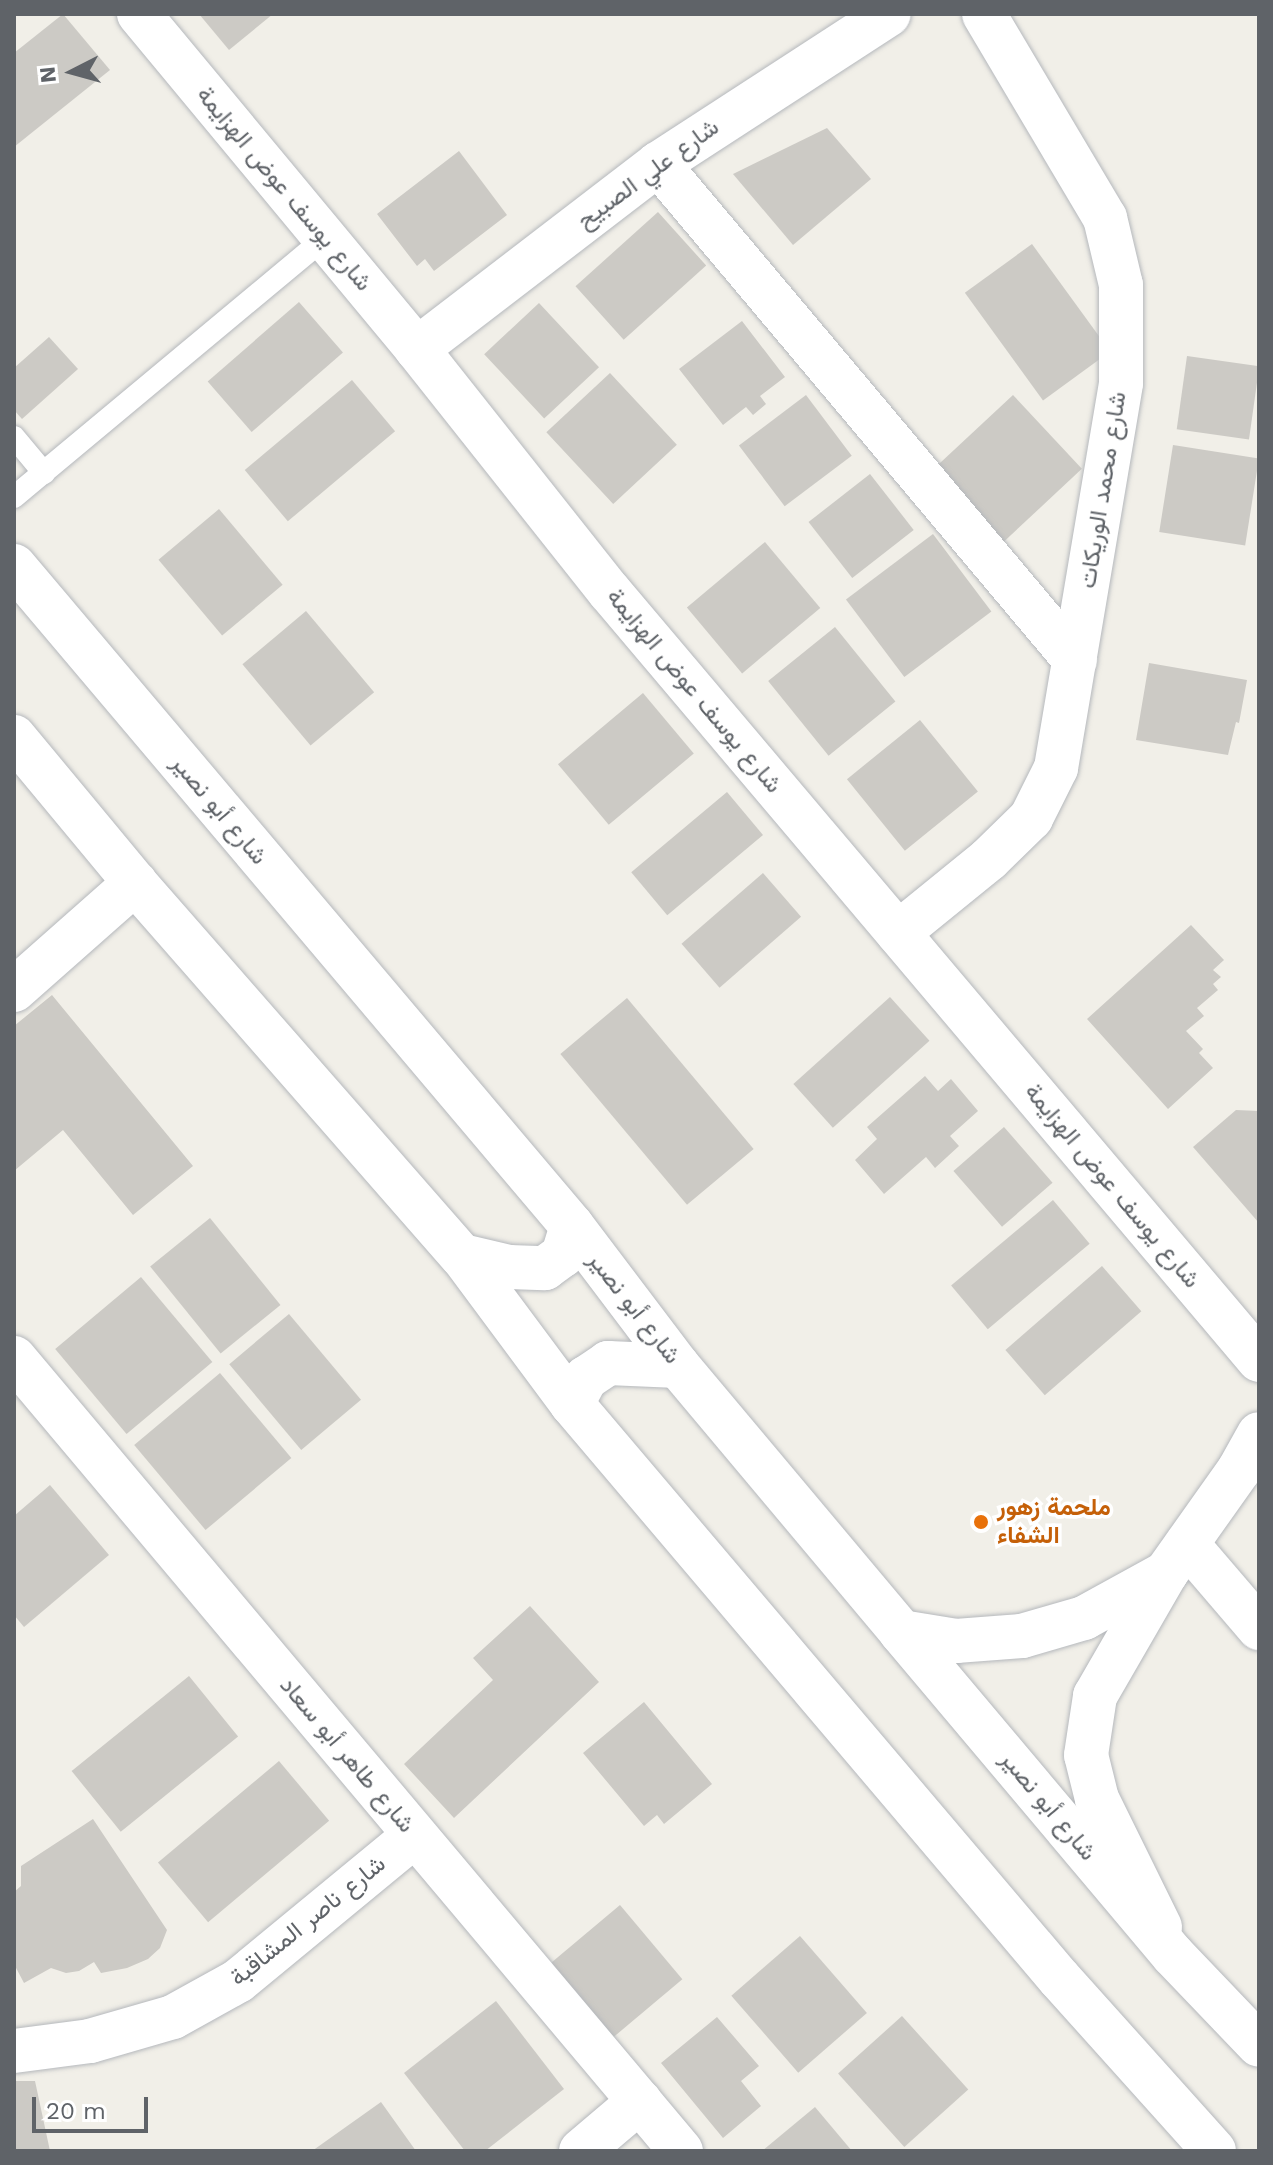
<!DOCTYPE html>
<html>
<head>
<meta charset="utf-8">
<style>
	body { margin:0 }
	#map { position:relative; width:1273px; height:2165px; overflow:hidden; background:#f1efe8; font-family:"Work Sans",Vazirmatn,sans-serif }
	div>[style] { position:absolute }
	.building>* { inset:0; background:#cccac5; transform-origin:0 0 }
	.roads { filter:drop-shadow(0 0 2px #b5b8bc) drop-shadow(0 0 2px #b5b8bc) }
	.lane>* { height:22px; margin:-11px; padding:0 11px; transform-origin:11px; border-radius:11px; background:#fff }
	.street>* { height:44px; margin:-22px; padding:0 22px; transform-origin:22px; border-radius:22px; background:#fff }
	.secondary>* { height:44px; margin:-22px; padding:0 22px; transform-origin:22px; border-radius:22px; background:#fff }
	.dots>* { width:22px; height:22px; translate:-50% -50%; box-sizing:border-box; border:4px solid #fff; border-radius:50% }
	span { translate:-50% -50%; white-space:nowrap; text-align:center; line-height:1.15; -webkit-text-stroke:7px #fff; paint-order:stroke }
	.street-label { font-size:24px; color:#5f6368 }
	.food-label { font-size:24px; color:#c56008; font-weight:700 }
	.left { translate:0 -50%; text-align:left }
	.frame { position:absolute; inset:0; border:16px solid #5f6368; pointer-events:none }
	.north { position:absolute; left:32px; top:32px; width:80px; height:80px; -webkit-text-stroke:6px #fff; paint-order:stroke; rotate:264deg; font-size:22px; font-weight:700; line-height:32px; text-align:center; color:#5f6368 }
	.north::after { content:''; display:block; margin:auto; width:28px; height:36px; background:#5f6368; clip-path:polygon(50% 0,100% 100%,50% 72%,0 100%) }
	.scale { position:absolute; left:32px; top:2097px; width:116px; height:36px; box-sizing:border-box; border:4px solid #5f6368; border-top:0; padding-left:10px; font-size:24px; line-height:28px; white-space:nowrap; color:#5f6368; -webkit-text-stroke:6px #fff; paint-order:stroke }
</style>
</head>
<body>
<div id="map">
	<div class="building">
		<div style="clip-path:polygon(63px 14px,110px 70px,14px 147px,14px 53px)"></div>
		<div style="clip-path:polygon(199px 14px,273px 14px,229px 50px)"></div>
		<div style="clip-path:polygon(827px 128px,871px 179px,793px 245px,733px 174px)"></div>
		<div style="clip-path:polygon(459px 151px,507px 215px,434px 271px,425px 259px,417px 266px,377px 214px)"></div>
		<div style="left:658px;top:212px;width:72px;height:111px;rotate:48deg"></div>
		<div style="left:1032px;top:244px;width:133px;height:83px;rotate:54deg"></div>
		<div style="left:299px;top:302px;width:67px;height:121px;rotate:49deg"></div>
		<div style="left:539px;top:303px;width:88px;height:75px;rotate:47deg"></div>
		<div style="clip-path:polygon(742px 321px,785px 377px,760px 396px,766px 404px,753px 415px,746px 407px,723px 425px,679px 369px)"></div>
		<div style="clip-path:polygon(49px 337px,78px 369px,22px 419px,14px 410px,14px 368px)"></div>
		<div style="left:1187px;top:356px;width:73px;height:74px;rotate:8deg"></div>
		<div style="left:610px;top:373px;width:98px;height:87px;rotate:47deg"></div>
		<div style="left:352px;top:380px;width:67px;height:140px;rotate:50deg"></div>
		<div style="left:806px;top:395px;width:76px;height:84px;rotate:53deg"></div>
		<div style="left:1013px;top:395px;width:101px;height:113px;rotate:47deg"></div>
		<div style="left:1173px;top:445px;width:87px;height:88px;rotate:9deg"></div>
		<div style="left:870px;top:474px;width:71px;height:78px;rotate:52deg"></div>
		<div style="left:219px;top:509px;width:99px;height:79px;rotate:50deg"></div>
		<div style="left:933px;top:534px;width:97px;height:109px;rotate:53deg"></div>
		<div style="left:765px;top:542px;width:86px;height:102px;rotate:50deg"></div>
		<div style="left:306px;top:611px;width:106px;height:83px;rotate:50deg"></div>
		<div style="left:835px;top:627px;width:96px;height:86px;rotate:51deg"></div>
		<div style="clip-path:polygon(1149px 663px,1247px 680px,1239px 723px,1236px 722px,1228px 755px,1136px 740px)"></div>
		<div style="left:643px;top:693px;width:79px;height:111px;rotate:50deg"></div>
		<div style="left:920px;top:720px;width:92px;height:94px;rotate:51deg"></div>
		<div style="left:727px;top:792px;width:56px;height:125px;rotate:50deg"></div>
		<div style="left:763px;top:873px;width:58px;height:108px;rotate:49deg"></div>
		<div style="clip-path:polygon(1191px 925px,1224px 960px,1213px 970px,1221px 977px,1213px 984px,1218px 990px,1197px 1008px,1204px 1016px,1186px 1031px,1203px 1049px,1199px 1053px,1213px 1068px,1168px 1109px,1087px 1019px)"></div>
		<div style="clip-path:polygon(52px 995px,193px 1166px,133px 1215px,63px 1130px,14px 1171px,14px 1026px)"></div>
		<div style="left:890px;top:997px;width:59px;height:130px;rotate:48deg"></div>
		<div style="left:627px;top:998px;width:197px;height:87px;rotate:50deg"></div>
		<div style="clip-path:polygon(925px 1076px,938px 1091px,951px 1079px,978px 1111px,950px 1136px,959px 1146px,935px 1168px,926px 1157px,884px 1194px,855px 1160px,877px 1139px,867px 1127px)"></div>
		<div style="clip-path:polygon(1236px 1110px,1259px 1111px,1259px 1223px,1193px 1147px)"></div>
		<div style="left:1004px;top:1127px;width:74px;height:67px;rotate:49deg"></div>
		<div style="left:1053px;top:1200px;width:57px;height:133px;rotate:50deg"></div>
		<div style="left:210px;top:1218px;width:112px;height:77px;rotate:51deg"></div>
		<div style="left:1102px;top:1266px;width:60px;height:128px;rotate:49deg"></div>
		<div style="left:141px;top:1277px;width:111px;height:112px;rotate:50deg"></div>
		<div style="left:289px;top:1314px;width:112px;height:78px;rotate:50deg"></div>
		<div style="left:220px;top:1373px;width:111px;height:112px;rotate:50deg"></div>
		<div style="clip-path:polygon(50px 1485px,109px 1555px,24px 1627px,14px 1615px,14px 1516px)"></div>
		<div style="clip-path:polygon(530px 1606px,599px 1682px,454px 1818px,404px 1764px,493px 1680px,473px 1658px)"></div>
		<div style="left:189px;top:1676px;width:78px;height:151px;rotate:51deg"></div>
		<div style="clip-path:polygon(644px 1702px,712px 1784px,664px 1824px,657px 1815px,644px 1826px,583px 1753px)"></div>
		<div style="left:279px;top:1761px;width:78px;height:158px;rotate:50deg"></div>
		<div style="clip-path:polygon(93px 1819px,167px 1930px,160px 1948px,148px 1959px,127px 1968px,101px 1973px,94px 1962px,79px 1971px,66px 1973px,51px 1968px,24px 1983px,15px 1966px,14px 1951px,14px 1892px,21px 1886px,21px 1866px)"></div>
		<div style="left:620px;top:1905px;width:97px;height:96px;rotate:50deg"></div>
		<div style="left:800px;top:1936px;width:102px;height:91px;rotate:49deg"></div>
		<div style="clip-path:polygon(496px 2001px,564px 2089px,485px 2151px,465px 2151px,404px 2073px)"></div>
		<div style="left:902px;top:2016px;width:99px;height:86px;rotate:48deg"></div>
		<div style="clip-path:polygon(717px 2017px,759px 2066px,741px 2081px,761px 2106px,723px 2138px,661px 2063px)"></div>
		<div style="clip-path:polygon(14px 2081px,35px 2081px,50px 2151px,14px 2151px)"></div>
		<div style="clip-path:polygon(381px 2102px,416px 2151px,312px 2151px)"></div>
		<div style="clip-path:polygon(815px 2107px,852px 2151px,762px 2151px)"></div>
	</div>
	<div class="roads">
		<div class="lane">
			<div style="left:14px;top:437px;width:47px;rotate:50.2deg"></div>
			<div style="left:14px;top:497px;width:405px;rotate:-39.8deg"></div>
		</div>
		<div class="street">
			<div style="left:139px;top:14px;width:435px;rotate:50.3deg"></div>
			<div style="left:417px;top:349px;width:309px;rotate:51.6deg"></div>
			<div style="left:609px;top:591px;width:1007px;rotate:49.79deg"></div>
			<div style="left:658px;top:164px;width:648px;rotate:49.95deg"></div>
			<div style="left:417px;top:349px;width:304px;rotate:-37.5deg"></div>
			<div style="left:658px;top:164px;width:275px;rotate:-33deg"></div>
			<div style="left:898px;top:933px;width:117px;rotate:-39.1deg"></div>
			<div style="left:989px;top:859px;width:59px;rotate:-44.3deg"></div>
			<div style="left:1031px;top:818px;width:56px;rotate:-63.4deg"></div>
			<div style="left:1056px;top:768px;width:390px;rotate:-80.4deg"></div>
			<div style="left:1121px;top:383px;width:98px;rotate:-90deg"></div>
			<div style="left:1121px;top:285px;width:69px;rotate:-103.4deg"></div>
			<div style="left:1105px;top:218px;width:237px;rotate:-120.7deg"></div>
			<div style="left:14px;top:990px;width:162px;rotate:-41.5deg"></div>
			<div style="left:14px;top:1358px;width:1036px;rotate:49.93deg"></div>
			<div style="left:1187px;top:1544px;width:111px;rotate:49.4deg"></div>
			<div style="left:901px;top:1632px;width:56px;rotate:9.3deg"></div>
			<div style="left:956px;top:1641px;width:66px;rotate:-4.3deg"></div>
			<div style="left:1022px;top:1636px;width:65px;rotate:-16.2deg"></div>
			<div style="left:1084px;top:1618px;width:94px;rotate:-28.8deg"></div>
			<div style="left:1160px;top:1927px;width:143px;rotate:-116.2deg"></div>
			<div style="left:1097px;top:1799px;width:45px;rotate:-104deg"></div>
			<div style="left:1086px;top:1755px;width:60px;rotate:-81.3deg"></div>
			<div style="left:1095px;top:1696px;width:142px;rotate:-60deg"></div>
			<div style="left:1166px;top:1573px;width:126px;rotate:-54.7deg"></div>
			<div style="left:1239px;top:1470px;width:41px;rotate:-60.9deg"></div>
			<div style="left:14px;top:2051px;width:77px;rotate:-7.5deg"></div>
			<div style="left:90px;top:2041px;width:86px;rotate:-16.1deg"></div>
			<div style="left:173px;top:2017px;width:74px;rotate:-29deg"></div>
			<div style="left:238px;top:1981px;width:228px;rotate:-39.5deg"></div>
			<div style="left:581px;top:2151px;width:77px;rotate:-40.3deg"></div>
		</div>
		<div class="secondary">
			<div style="left:14px;top:566px;width:864px;rotate:49.79deg"></div>
			<div style="left:572px;top:1226px;width:176px;rotate:52.9deg"></div>
			<div style="left:678px;top:1366px;width:347px;rotate:50deg"></div>
			<div style="left:901px;top:1632px;width:422px;rotate:49.9deg"></div>
			<div style="left:1173px;top:1955px;width:124px;rotate:46.3deg"></div>
			<div style="left:14px;top:737px;width:190px;rotate:50.3deg"></div>
			<div style="left:135px;top:883px;width:496px;rotate:48.8deg"></div>
			<div style="left:462px;top:1256px;width:184px;rotate:53.4deg"></div>
			<div style="left:572px;top:1404px;width:753px;rotate:49.69deg"></div>
			<div style="left:1059px;top:1978px;width:232px;rotate:48.1deg"></div>
			<div style="left:462px;top:1256px;width:48px;rotate:13.2deg"></div>
			<div style="left:509px;top:1267px;width:36px;rotate:2deg"></div>
			<div style="left:545px;top:1268px;width:22px;rotate:-36deg"></div>
			<div style="left:563px;top:1255px;width:30px;rotate:-73deg"></div>
			<div style="left:572px;top:1404px;width:30px;rotate:-62deg"></div>
			<div style="left:586px;top:1378px;width:27px;rotate:-34deg"></div>
			<div style="left:608px;top:1363px;width:70px;rotate:2.5deg"></div>
		</div>
	</div>
	<div class="dots">
		<div style="left:981px;top:1522px;background:#e8710a"></div>
	</div>
	<div class="street-label">
		<span style="left:648px;top:174px;rotate:-36deg">شارع علي الصبيح</span>
		<span style="left:284px;top:189px;rotate:50deg">شارع يوسف عوض الهزايمة</span>
		<span style="left:1103px;top:490px;rotate:-81deg">شارع محمد الوريكات</span>
		<span style="left:694px;top:691px;rotate:50deg">شارع يوسف عوض الهزايمة</span>
		<span style="left:219px;top:810px;rotate:50deg">شارع أبو نصير</span>
		<span style="left:1112px;top:1186px;rotate:50deg">شارع يوسف عوض الهزايمة</span>
		<span style="left:634px;top:1308px;rotate:52deg">شارع أبو نصير</span>
		<span style="left:347px;top:1755px;rotate:50deg">شارع طاهر أبو سعاد</span>
		<span style="left:1048px;top:1806px;rotate:50deg">شارع أبو نصير</span>
		<span style="left:308px;top:1921px;rotate:-39deg">شارع ناصر المشاقبة</span>
	</div>
	<div class="food-label">
		<span class="left" style="left:997px;top:1522px">ملحمة زهور<br>الشفاء</span>
	</div>
	<div class="frame"></div>
	<div class="north">N</div>
	<div class="scale">20 m</div>
</div>
</body>
</html>
